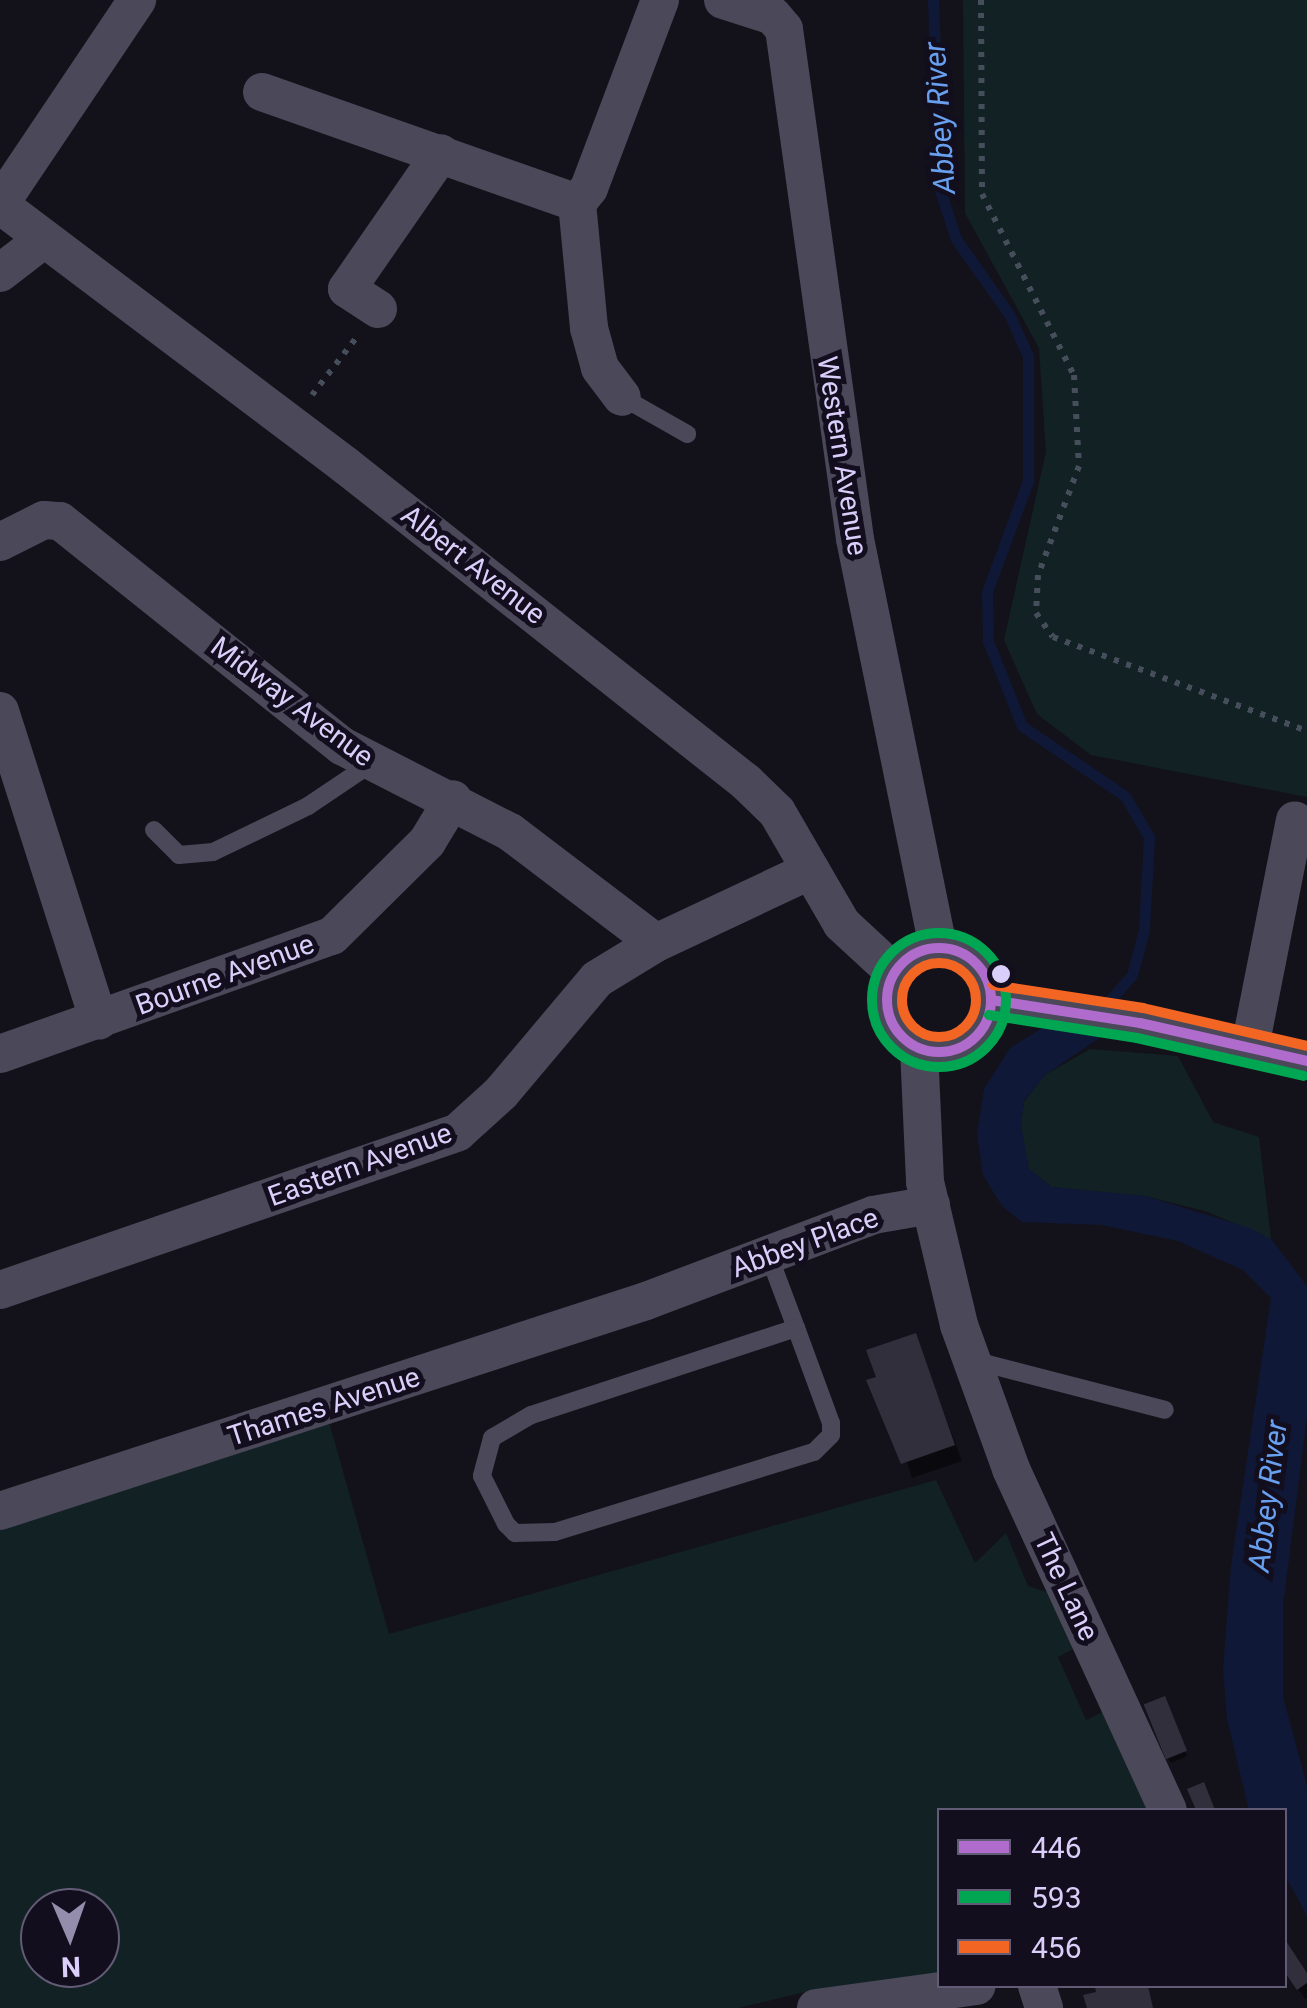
<!DOCTYPE html>
<html>
<head>
<meta charset="utf-8">
<style>
	body { margin:0 }
	#map { position:relative; width:1307px; height:2008px; overflow:hidden; background:#13121a; font-family:Roboto,sans-serif }
	div>[style] { position:absolute }
	.green>* { inset:0; background:#122224 }
	.water>* { inset:0; background:#0f1937 }
	.shadow>* { inset:0; background:#0007 }
	.stream>* { height:11px; margin:-5.5px; padding:0 5.5px; transform-origin:5.5px; border-radius:5.5px; background:#0f1937 }
	.building>* { inset:0; background:#322f3c; transform-origin:0 0 }
	.path>* { height:6px; margin-top:-3px; transform-origin:0; background:repeating-linear-gradient(90deg,#454e5a 0 5px,transparent 0 13px) }
	.lane>* { height:18px; margin:-9px; padding:0 9px; transform-origin:9px; border-radius:9px; background:#4a4859 }
	.street>* { height:38px; margin:-19px; padding:0 19px; transform-origin:19px; border-radius:19px; background:#4a4859 }
	.street>.ring { margin:-19px; padding:0; box-sizing:content-box; background:none; border:38px solid #4a4859; border-radius:50% }
	.bus-1>* { height:10px; margin:-5px; padding:0 5px; transform-origin:5px; border-radius:5px; background:#b06ccc }
	.bus-1>.ring { margin:-5px; padding:0; box-sizing:content-box; background:none; border:10px solid #b06ccc; border-radius:50% }
	.bus-2>* { height:10px; margin:-5px; padding:0 5px; transform-origin:5px; border-radius:5px; background:#00a651 }
	.bus-2>.ring { margin:-5px; padding:0; box-sizing:content-box; background:none; border:10px solid #00a651; border-radius:50% }
	.bus-3>* { height:10px; margin:-5px; padding:0 5px; transform-origin:5px; border-radius:5px; background:#f26522 }
	.bus-3>.ring { margin:-5px; padding:0; box-sizing:content-box; background:none; border:10px solid #f26522; border-radius:50% }
	.dots>* { width:28px; height:28px; translate:-50% -50%; box-sizing:border-box; border:5px solid #120e1d; border-radius:50% }
	span { translate:-50% -50%; white-space:nowrap; text-align:center; line-height:1.15; -webkit-text-stroke:10px #120e1d; paint-order:stroke }
	.street-label { font-size:28px; color:#d9cffa }
	.water-label { font-size:30px; color:#68a0ef; font-style:italic }
	.legend { position:absolute; left:937px; top:1808px; width:350px; height:180px; box-sizing:border-box; background:#120e1d; border:2px solid #625b75; margin:0; padding:12px 18px; list-style:none; font-size:30px; color:#d9cffa }
	.legend li { display:flex; align-items:center; gap:20px; height:50px }
	.legend b { width:50px; border:2px solid #625b75 }
	.north { position:absolute; left:20px; top:1888px; width:100px; height:100px; box-sizing:border-box; background:#120e1d; border:2px solid #625b75; border-radius:50%; rotate:178deg; font-size:28px; font-weight:700; line-height:40px; text-align:center; color:#d9cffa }
	.north::after { content:''; display:block; margin:auto; width:35px; height:45px; background:#948dac; clip-path:polygon(50% 0,100% 100%,50% 72%,0 100%) }
</style>
</head>
<body>
<div id="map">
	<div class="green">
		<div style="clip-path:polygon(963px 0,1307px 0,1307px 797px,1091px 755px,1037px 714px,1004px 640px,1046px 452px,1039px 348px,965px 213px)"></div>
		<div style="clip-path:polygon(1090px 1049px,1178px 1056px,1213px 1122px,1259px 1137px,1271px 1239px,1208px 1212px,1145px 1196px,1052px 1187px,1029px 1169px,1021px 1125px,1024px 1102px,1045px 1075px)"></div>
		<div style="clip-path:polygon(evenodd,327px 1415px,389px 1634px,936px 1480px,975px 1563px,1006px 1533px,1028px 1586px,1047px 1592px,1079px 1646px,1058px 1657px,1086px 1720px,1113px 1707px,1163px 1810px,939px 1810px,939px 1975px,818px 1989px,738px 2008px,0 2008px,0 1521px,327px 1415px,40px 1908px,100px 1908px,100px 1968px,40px 1968px,40px 1908px)"></div>
	</div>
	<div class="water">
		<div style="clip-path:polygon(1052px 1022px,1111px 1030px,1045px 1075px,1024px 1101px,1021px 1125px,1029px 1169px,1052px 1187px,1145px 1196px,1250px 1228px,1271px 1239px,1307px 1286px,1307px 1416px,1283px 1606px,1283px 1697px,1307px 1786px,1307px 1916px,1285px 1875px,1284px 1810px,1249px 1810px,1227px 1719px,1223px 1669px,1231px 1566px,1271px 1298px,1243px 1270px,1178px 1241px,1102px 1225px,1022px 1222px,1002px 1206px,983px 1175px,977px 1134px,984px 1089px,1010px 1048px)"></div>
	</div>
	<div class="shadow">
		<div style="clip-path:polygon(915px 1336px,962px 1461px,912px 1478px,879px 1378px)"></div>
		<div style="clip-path:polygon(1166px 1703px,1187px 1756px,1171px 1763px,1168px 1759px)"></div>
		<div style="clip-path:polygon(1284px 1968px,1307px 1977px,1307px 1997px,1305px 1999px)"></div>
	</div>
	<div class="stream">
		<div style="left:933px;top:0;width:190px;rotate:87.9deg"></div>
		<div style="left:940px;top:190px;width:52px;rotate:71.9deg"></div>
		<div style="left:956px;top:239px;width:92px;rotate:54.8deg"></div>
		<div style="left:1009px;top:314px;width:46px;rotate:65.7deg"></div>
		<div style="left:1028px;top:356px;width:125px;rotate:90deg"></div>
		<div style="left:1028px;top:481px;width:118px;rotate:110.3deg"></div>
		<div style="left:987px;top:592px;width:49px;rotate:88.8deg"></div>
		<div style="left:988px;top:641px;width:92px;rotate:68.2deg"></div>
		<div style="left:1022px;top:726px;width:125px;rotate:34.2deg"></div>
		<div style="left:1125px;top:796px;width:48px;rotate:59.7deg"></div>
		<div style="left:1149px;top:837px;width:93px;rotate:93.1deg"></div>
		<div style="left:1144px;top:930px;width:47px;rotate:104.9deg"></div>
		<div style="left:1132px;top:975px;width:48px;rotate:131.6deg"></div>
	</div>
	<div class="building">
		<div style="clip-path:polygon(916px 1333px,955px 1445px,901px 1464px,866px 1380px,876px 1377px,866px 1350px)"></div>
		<div style="left:1165px;top:1696px;width:59px;height:23px;rotate:68deg"></div>
		<div style="clip-path:polygon(1204px 1782px,1215px 1810px,1196px 1810px,1187px 1789px)"></div>
		<div style="clip-path:polygon(1284px 1938px,1307px 1973px,1307px 1983px,1297px 1990px,1284px 1971px)"></div>
		<div style="clip-path:polygon(1095px 1986px,1148px 1986px,1153px 2008px,1087px 2008px,1083px 1995px,1096px 1992px)"></div>
	</div>
	<div class="path">
		<div style="left:981px;top:0;width:194px;rotate:89.7deg"></div>
		<div style="left:982px;top:194px;width:203px;rotate:63.1deg"></div>
		<div style="left:1074px;top:375px;width:91px;rotate:86.9deg"></div>
		<div style="left:1079px;top:466px;width:116px;rotate:110.6deg"></div>
		<div style="left:1038px;top:575px;width:38px;rotate:93deg"></div>
		<div style="left:1036px;top:613px;width:29px;rotate:55deg"></div>
		<div style="left:1053px;top:637px;width:271px;rotate:20.3deg"></div>
		<div style="left:312px;top:395px;width:72px;rotate:-52.3deg"></div>
	</div>
	<div class="lane">
		<div style="left:622px;top:397px;width:75px;rotate:29.6deg"></div>
		<div style="left:154px;top:830px;width:35px;rotate:45deg"></div>
		<div style="left:179px;top:855px;width:34px;rotate:-5deg"></div>
		<div style="left:213px;top:852px;width:106px;rotate:-25.8deg"></div>
		<div style="left:308px;top:806px;width:73px;rotate:-33.9deg"></div>
		<div style="left:769px;top:1256px;width:77px;rotate:69.4deg"></div>
		<div style="left:796px;top:1328px;width:279px;rotate:161.8deg"></div>
		<div style="left:531px;top:1415px;width:45px;rotate:149.5deg"></div>
		<div style="left:492px;top:1438px;width:39px;rotate:105deg"></div>
		<div style="left:482px;top:1476px;width:54px;rotate:63.4deg"></div>
		<div style="left:506px;top:1524px;width:13px;rotate:45deg"></div>
		<div style="left:515px;top:1533px;width:40px;rotate:-1.4deg"></div>
		<div style="left:555px;top:1532px;width:271px;rotate:-17.2deg"></div>
		<div style="left:814px;top:1452px;width:24px;rotate:-45deg"></div>
		<div style="left:831px;top:1435px;width:12px;rotate:-90deg"></div>
		<div style="left:831px;top:1423px;width:101px;rotate:-110.2deg"></div>
		<div style="left:972px;top:1360px;width:199px;rotate:14.5deg"></div>
	</div>
	<div class="street">
		<div style="left:723px;top:0;width:52px;rotate:17.7deg"></div>
		<div style="left:773px;top:16px;width:17px;rotate:50deg"></div>
		<div style="left:784px;top:29px;width:515px;rotate:82.07deg"></div>
		<div style="left:855px;top:539px;width:416px;rotate:78.5deg"></div>
		<div style="left:262px;top:92px;width:334px;rotate:19.4deg"></div>
		<div style="left:577px;top:203px;width:19px;rotate:-51deg"></div>
		<div style="left:589px;top:188px;width:201px;rotate:-69.3deg"></div>
		<div style="left:577px;top:203px;width:126px;rotate:84.5deg"></div>
		<div style="left:589px;top:328px;width:41px;rotate:74.6deg"></div>
		<div style="left:600px;top:368px;width:36px;rotate:53deg"></div>
		<div style="left:0;top:204px;width:246px;rotate:-56.1deg"></div>
		<div style="left:0;top:205px;width:432px;rotate:37deg"></div>
		<div style="left:345px;top:465px;width:511px;rotate:38.33deg"></div>
		<div style="left:746px;top:782px;width:43px;rotate:44.1deg"></div>
		<div style="left:777px;top:812px;width:129px;rotate:59.9deg"></div>
		<div style="left:842px;top:924px;width:72px;rotate:42.8deg"></div>
		<div style="left:0;top:273px;width:56px;rotate:-37.7deg"></div>
		<div style="left:378px;top:309px;width:37px;rotate:-147deg"></div>
		<div style="left:347px;top:289px;width:165px;rotate:-55.3deg"></div>
		<div style="left:0;top:542px;width:49px;rotate:-26.6deg"></div>
		<div style="left:44px;top:520px;width:16px;rotate:4deg"></div>
		<div style="left:60px;top:521px;width:361px;rotate:38.6deg"></div>
		<div style="left:342px;top:746px;width:189px;rotate:27.1deg"></div>
		<div style="left:510px;top:832px;width:183px;rotate:37.2deg"></div>
		<div style="left:656px;top:943px;width:171px;rotate:-25.2deg"></div>
		<div style="left:0;top:711px;width:325px;rotate:72.3deg"></div>
		<div class="ring" style="left:887px;top:948px;width:66px;height:66px"></div>
		<div style="left:991px;top:1000px;width:151px;rotate:8.8deg"></div>
		<div style="left:1140px;top:1023px;width:171px;rotate:12.8deg"></div>
		<div style="left:1250px;top:1047px;width:231px;rotate:-78.8deg"></div>
		<div style="left:919px;top:1049px;width:133px;rotate:87.4deg"></div>
		<div style="left:925px;top:1182px;width:147px;rotate:76.6deg"></div>
		<div style="left:959px;top:1325px;width:153px;rotate:70.1deg"></div>
		<div style="left:1011px;top:1469px;width:375px;rotate:65.3deg"></div>
		<div style="left:0;top:1054px;width:352px;rotate:-19.6deg"></div>
		<div style="left:332px;top:936px;width:134px;rotate:-44.7deg"></div>
		<div style="left:427px;top:842px;width:50px;rotate:-58.8deg"></div>
		<div style="left:0;top:1290px;width:484px;rotate:-19deg"></div>
		<div style="left:458px;top:1132px;width:58px;rotate:-42.2deg"></div>
		<div style="left:501px;top:1093px;width:149px;rotate:-49.9deg"></div>
		<div style="left:597px;top:979px;width:69px;rotate:-31.4deg"></div>
		<div style="left:0;top:1511px;width:679px;rotate:-18.01deg"></div>
		<div style="left:646px;top:1301px;width:243px;rotate:-20.7deg"></div>
		<div style="left:873px;top:1215px;width:59px;rotate:-9.8deg"></div>
		<div style="left:1037px;top:1986px;width:23px;rotate:72deg"></div>
		<div style="left:816px;top:2008px;width:162px;rotate:-7.8deg"></div>
	</div>
	<div class="bus-1">
		<div class="ring" style="left:887px;top:948px;width:94px;height:94px"></div>
		<div style="left:991px;top:1000px;width:151px;rotate:8.8deg"></div>
		<div style="left:1140px;top:1023px;width:171px;rotate:12.8deg"></div>
	</div>
	<div class="bus-2">
		<div class="ring" style="left:872px;top:933px;width:124px;height:124px"></div>
		<div style="left:989px;top:1015px;width:150px;rotate:8.8deg"></div>
		<div style="left:1137px;top:1038px;width:171px;rotate:12.8deg"></div>
	</div>
	<div class="bus-3">
		<div class="ring" style="left:902px;top:963px;width:64px;height:64px"></div>
		<div style="left:993px;top:985px;width:152px;rotate:8.7deg"></div>
		<div style="left:1143px;top:1008px;width:168px;rotate:13deg"></div>
	</div>
	<div class="dots">
		<div style="left:1001px;top:974px;background:#d9cffa"></div>
	</div>
	<div class="street-label">
		<span style="left:842px;top:456px;rotate:81deg">Western Avenue</span>
		<span style="left:473px;top:565px;rotate:38deg">Albert Avenue</span>
		<span style="left:292px;top:702px;rotate:37deg">Midway Avenue</span>
		<span style="left:225px;top:975px;rotate:-20deg">Bourne Avenue</span>
		<span style="left:360px;top:1165px;rotate:-20deg">Eastern Avenue</span>
		<span style="left:805px;top:1243px;rotate:-20deg">Abbey Place</span>
		<span style="left:324px;top:1407px;rotate:-18deg">Thames Avenue</span>
		<span style="left:1066px;top:1587px;rotate:65deg">The Lane</span>
	</div>
	<div class="water-label">
		<span style="left:940px;top:118px;rotate:-94deg">Abbey River</span>
		<span style="left:1268px;top:1496px;rotate:-83deg">Abbey River</span>
	</div>
	<ul class="legend">
	<li><b style="height:12px;background:#b06ccc"></b>446</li>
	<li><b style="height:12px;background:#00a651"></b>593</li>
	<li><b style="height:12px;background:#f26522"></b>456</li>
	</ul>
	<div class="north">N</div>
</div>
</body>
</html>
